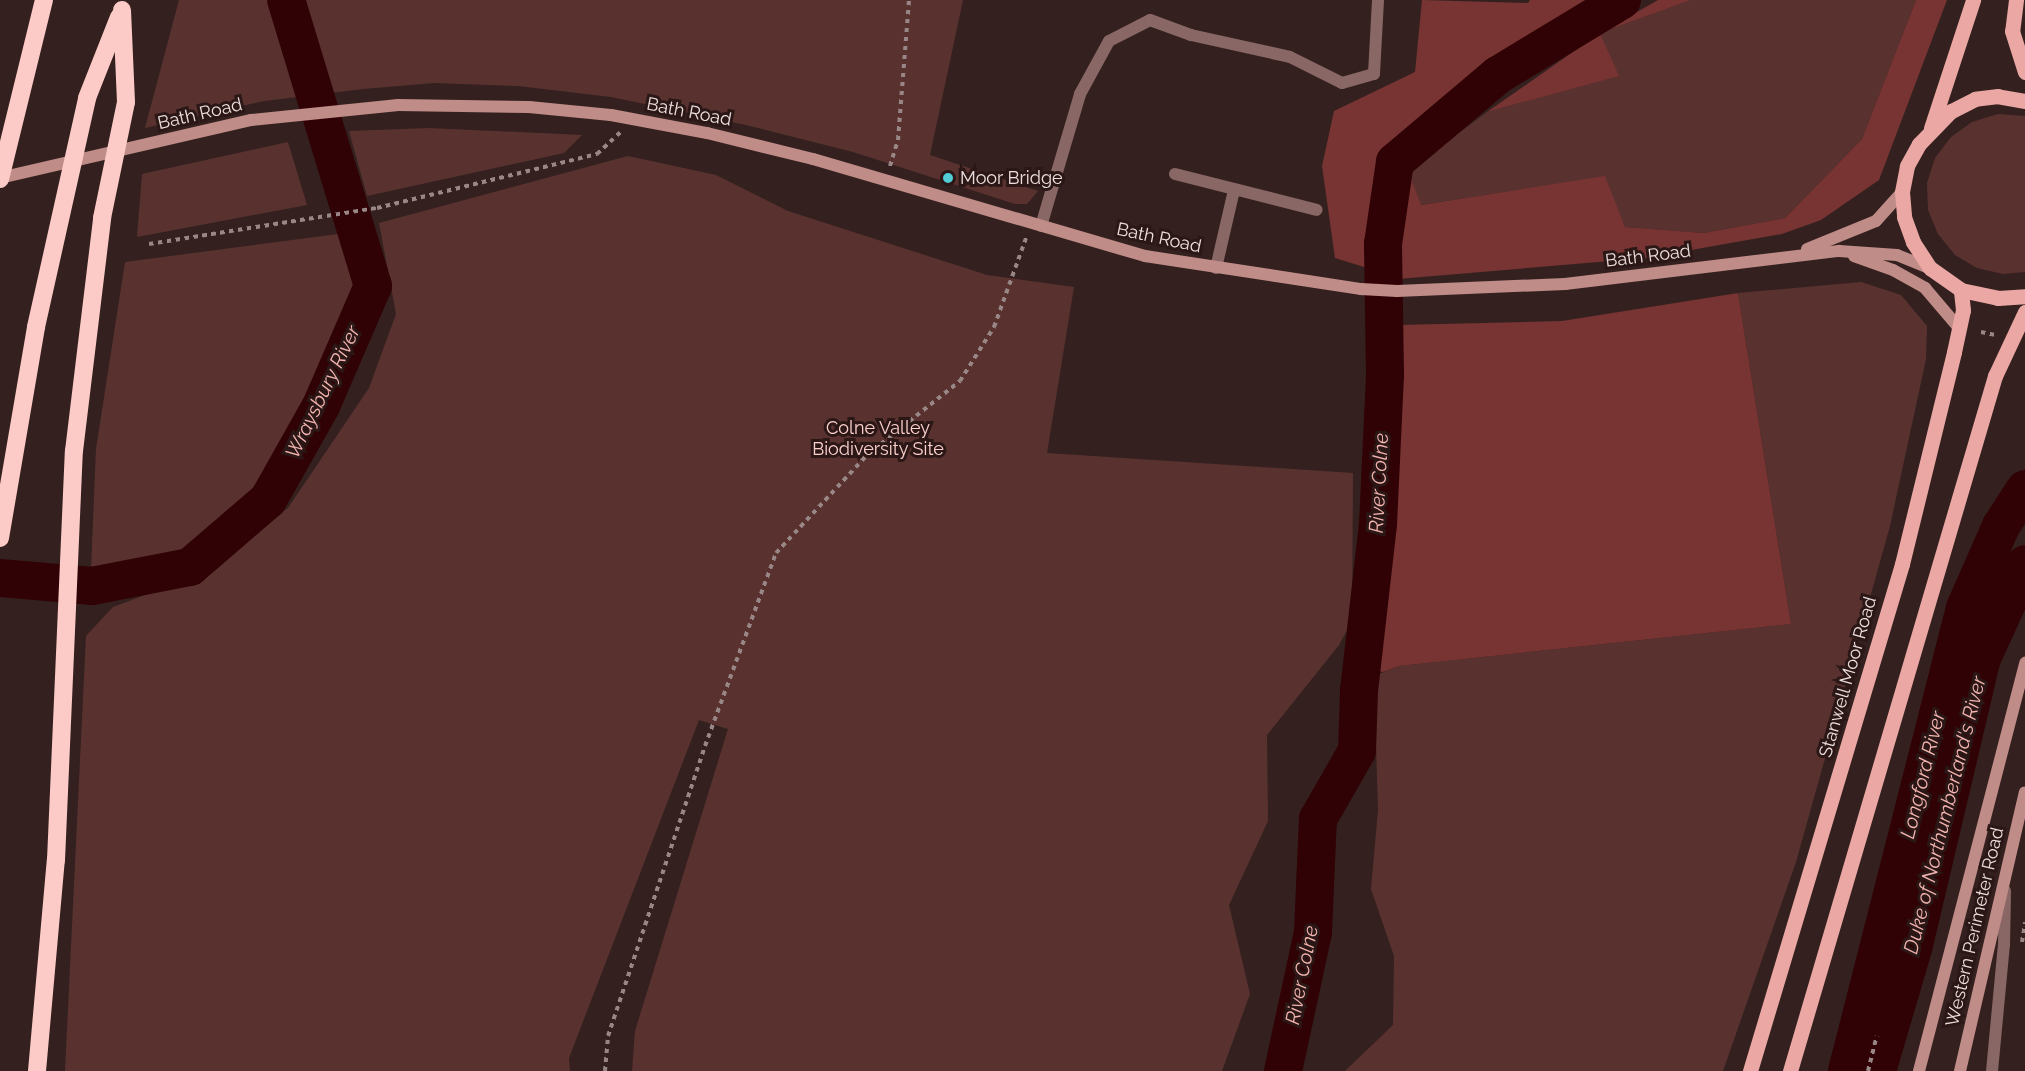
<!DOCTYPE html>
<html>
<head>
<meta charset="utf-8">
<style>
	body { margin:0 }
	#map { position:relative; width:2025px; height:1071px; overflow:hidden; background:#34211f; font-family:Raleway,sans-serif }
	div>[style] { position:absolute }
	.green>* { inset:0; background:#593230 }
	.forest>* { inset:0; background:#773432 }
	.river>* { height:38px; margin:-19px; padding:0 19px; transform-origin:19px; border-radius:19px; background:#310205 }
	.path>* { height:4px; margin-top:-2px; transform-origin:0; background:repeating-linear-gradient(90deg,#988786 0 4.5px,transparent 0 9px) }
	.lane>* { height:12px; margin:-6px; padding:0 6px; transform-origin:6px; border-radius:6px; background:#886765 }
	.street>* { height:12px; margin:-6px; padding:0 6px; transform-origin:6px; border-radius:6px; background:#886765 }
	.secondary>* { height:12px; margin:-6px; padding:0 6px; transform-origin:6px; border-radius:6px; background:#c08c88 }
	.primary>* { height:15px; margin:-7.5px; padding:0 7.5px; transform-origin:7.5px; border-radius:7.5px; background:#eba7a3 }
	.highway>* { height:18px; margin:-9px; padding:0 9px; transform-origin:9px; border-radius:9px; background:#fdcbc7 }
	.dots>* { width:16px; height:16px; translate:-50% -50%; box-sizing:border-box; border:3px solid #2a1716; border-radius:50% }
	span { translate:-50% -50%; white-space:nowrap; text-align:center; line-height:1.15; -webkit-text-stroke:6px #2a1716; paint-order:stroke }
	.street-label { font-size:18px; color:#eddfde }
	.poi-label { font-size:18px; color:#eddfde }
	.left { translate:0 -50%; text-align:left }
	.park-label { font-size:18px; color:#fcd0cc }
	.water-label { font-size:20px; color:#f4b4b0; font-style:italic }
</style>
</head>
<body>
<div id="map">
	<div class="green">
		<div style="clip-path:polygon(179px 0,963px 0,930px 155px,1038px 191px,1027px 204px,1015px 204px,853px 152px,746px 125px,611px 97px,518px 86px,434px 83px,363px 89px,264px 101px,145px 128px)"></div>
		<div style="clip-path:polygon(1691px 0,1916px 0,1862px 139px,1785px 218px,1704px 233px,1625px 227px,1604px 177px,1420px 205px,1408px 171px,1487px 112px,1618px 76px,1600px 33px)"></div>
		<div style="clip-path:polygon(1998px 114px,2025px 116px,2025px 272px,2003px 274px,1977px 268px,1955px 255px,1938px 234px,1928px 210px,1927px 183px,1935px 158px,1951px 137px,1972px 122px)"></div>
		<div style="clip-path:polygon(429px 128px,582px 135px,564px 153px,367px 196px,349px 131px)"></div>
		<div style="clip-path:polygon(288px 142px,307px 205px,137px 237px,142px 174px)"></div>
		<div style="clip-path:polygon(628px 156px,716px 175px,788px 211px,987px 275px,1074px 287px,1047px 453px,1353px 473px,1352px 621px,1339px 645px,1267px 735px,1268px 821px,1229px 905px,1250px 994px,1222px 1071px,632px 1071px,635px 1031px,728px 729px,699px 720px,569px 1058px,570px 1071px,65px 1071px,86px 636px,113px 607px,183px 581px,288px 508px,369px 388px,396px 314px,379px 223px)"></div>
		<div style="clip-path:polygon(338px 234px,358px 287px,323px 384px,260px 496px,180px 556px,91px 570px,96px 449px,125px 262px)"></div>
		<div style="clip-path:polygon(1861px 282px,1901px 295px,1927px 326px,1926px 359px,1890px 526px,1796px 862px,1723px 1071px,1345px 1071px,1393px 1025px,1394px 956px,1371px 889px,1378px 810px,1374px 676px,1399px 666px,1791px 624px,1738px 293px)"></div>
	</div>
	<div class="forest">
		<div style="clip-path:polygon(1422px 0,1528px 3px,1530px 0,1589px 0,1543px 28px,1420px 119px,1379px 155px,1374px 270px,1335px 258px,1322px 166px,1334px 111px,1415px 72px)"></div>
		<div style="clip-path:polygon(1658px 0,1691px 0,1600px 33px,1619px 76px,1487px 112px,1600px 33px)"></div>
		<div style="clip-path:polygon(1916px 0,1947px 0,1879px 180px,1821px 220px,1782px 234px,1646px 258px,1398px 279px,1408px 171px,1421px 205px,1605px 176px,1625px 227px,1704px 233px,1785px 218px,1862px 139px)"></div>
		<div style="clip-path:polygon(1738px 293px,1791px 624px,1399px 666px,1383px 672px,1373px 670px,1393px 525px,1398px 325px,1562px 321px)"></div>
	</div>
	<div class="river">
		<div style="left:0;top:578px;width:92px;rotate:5deg"></div>
		<div style="left:92px;top:586px;width:100px;rotate:-11deg"></div>
		<div style="left:190px;top:567px;width:103px;rotate:-40.7deg"></div>
		<div style="left:268px;top:500px;width:108px;rotate:-60.6deg"></div>
		<div style="left:321px;top:406px;width:131px;rotate:-66.6deg"></div>
		<div style="left:373px;top:286px;width:299px;rotate:-106.9deg"></div>
		<div style="left:1283px;top:1071px;width:142px;rotate:-77.8deg"></div>
		<div style="left:1313px;top:932px;width:113px;rotate:-87.5deg"></div>
		<div style="left:1318px;top:819px;width:78px;rotate:-60.2deg"></div>
		<div style="left:1357px;top:751px;width:60px;rotate:-88.1deg"></div>
		<div style="left:1359px;top:691px;width:168px;rotate:-83.5deg"></div>
		<div style="left:1378px;top:524px;width:150px;rotate:-87.3deg"></div>
		<div style="left:1385px;top:374px;width:130px;rotate:-90.9deg"></div>
		<div style="left:1383px;top:244px;width:83px;rotate:-81.7deg"></div>
		<div style="left:1395px;top:162px;width:135px;rotate:-40.2deg"></div>
		<div style="left:1498px;top:75px;width:145px;rotate:-31.2deg"></div>
		<div style="left:1847px;top:1071px;width:478px;rotate:-75.7deg"></div>
		<div style="left:1965px;top:608px;width:90px;rotate:-66.3deg"></div>
		<div style="left:2001px;top:526px;width:44px;rotate:-57deg"></div>
		<div style="left:1877px;top:1071px;width:131px;rotate:-73.6deg"></div>
		<div style="left:1914px;top:945px;width:295px;rotate:-76.7deg"></div>
		<div style="left:1982px;top:658px;width:103px;rotate:-65.4deg"></div>
	</div>
	<div class="path">
		<div style="left:890px;top:166px;width:27px;rotate:-73deg"></div>
		<div style="left:898px;top:140px;width:140px;rotate:-85.5deg"></div>
		<div style="left:149px;top:244px;width:231px;rotate:-9deg"></div>
		<div style="left:377px;top:208px;width:227px;rotate:-13.8deg"></div>
		<div style="left:597px;top:154px;width:33px;rotate:-43deg"></div>
		<div style="left:1981px;top:332px;width:14px;rotate:12deg"></div>
		<div style="left:2022px;top:942px;width:20px;rotate:-81deg"></div>
		<div style="left:605px;top:1071px;width:35px;rotate:-85deg"></div>
		<div style="left:608px;top:1036px;width:306px;rotate:-71.5deg"></div>
		<div style="left:705px;top:746px;width:206px;rotate:-69.8deg"></div>
		<div style="left:776px;top:553px;width:134px;rotate:-47.1deg"></div>
		<div style="left:867px;top:455px;width:119px;rotate:-38.5deg"></div>
		<div style="left:960px;top:381px;width:64px;rotate:-57.8deg"></div>
		<div style="left:994px;top:327px;width:95px;rotate:-70.2deg"></div>
		<div style="left:1868px;top:1071px;width:36px;rotate:-76deg"></div>
	</div>
	<div class="lane">
		<div style="left:1175px;top:174px;width:146px;rotate:14.2deg"></div>
		<div style="left:1041px;top:226px;width:138px;rotate:-73.5deg"></div>
		<div style="left:1080px;top:94px;width:60px;rotate:-61.3deg"></div>
		<div style="left:1109px;top:41px;width:46px;rotate:-27.1deg"></div>
		<div style="left:1150px;top:20px;width:44px;rotate:20.1deg"></div>
		<div style="left:1191px;top:35px;width:101px;rotate:12.5deg"></div>
		<div style="left:1290px;top:57px;width:58px;rotate:26.6deg"></div>
		<div style="left:1342px;top:83px;width:33px;rotate:-16deg"></div>
		<div style="left:1374px;top:74px;width:74px;rotate:-86.9deg"></div>
		<div style="left:1216px;top:268px;width:80px;rotate:-77deg"></div>
	</div>
	<div class="street">
		<div style="left:1992px;top:1071px;width:127px;rotate:-84.6deg"></div>
		<div style="left:2004px;top:945px;width:54px;rotate:-88.9deg"></div>
	</div>
	<div class="secondary">
		<div style="left:0;top:178px;width:258px;rotate:-13deg"></div>
		<div style="left:251px;top:120px;width:148px;rotate:-5.8deg"></div>
		<div style="left:398px;top:105px;width:131px;rotate:0.9deg"></div>
		<div style="left:529px;top:107px;width:82px;rotate:5.6deg"></div>
		<div style="left:611px;top:115px;width:98px;rotate:10.6deg"></div>
		<div style="left:707px;top:133px;width:109px;rotate:13.8deg"></div>
		<div style="left:813px;top:159px;width:346px;rotate:16.3deg"></div>
		<div style="left:1145px;top:256px;width:219px;rotate:8.7deg"></div>
		<div style="left:1361px;top:289px;width:36px;rotate:3deg"></div>
		<div style="left:1397px;top:291px;width:168px;rotate:-2.4deg"></div>
		<div style="left:1565px;top:284px;width:276px;rotate:-6.9deg"></div>
		<div style="left:1839px;top:251px;width:58px;rotate:3.9deg"></div>
		<div style="left:1897px;top:255px;width:35px;rotate:22deg"></div>
		<div style="left:1807px;top:249px;width:74px;rotate:-22.1deg"></div>
		<div style="left:1876px;top:221px;width:39px;rotate:-48deg"></div>
		<div style="left:1854px;top:256px;width:41px;rotate:19.7deg"></div>
		<div style="left:1893px;top:270px;width:37px;rotate:29deg"></div>
		<div style="left:1925px;top:288px;width:52px;rotate:49.6deg"></div>
		<div style="left:1919px;top:1071px;width:422px;rotate:-75.4deg"></div>
		<div style="left:1960px;top:1071px;width:286px;rotate:-76.9deg"></div>
	</div>
	<div class="primary">
		<div style="left:2016px;top:0;width:31px;rotate:97deg"></div>
		<div style="left:2012px;top:31px;width:43px;rotate:72.4deg"></div>
		<div style="left:2025px;top:101px;width:27px;rotate:-170deg"></div>
		<div style="left:1998px;top:96px;width:23px;rotate:173deg"></div>
		<div style="left:1975px;top:99px;width:27px;rotate:153deg"></div>
		<div style="left:1951px;top:111px;width:46px;rotate:134.1deg"></div>
		<div style="left:1919px;top:144px;width:25px;rotate:119deg"></div>
		<div style="left:1907px;top:166px;width:26px;rotate:101deg"></div>
		<div style="left:1902px;top:192px;width:25px;rotate:85deg"></div>
		<div style="left:1904px;top:217px;width:27px;rotate:70deg"></div>
		<div style="left:1913px;top:242px;width:31px;rotate:57deg"></div>
		<div style="left:1930px;top:268px;width:38px;rotate:35deg"></div>
		<div style="left:1961px;top:290px;width:38px;rotate:12deg"></div>
		<div style="left:1998px;top:298px;width:27px;rotate:-4deg"></div>
		<div style="left:1931px;top:128px;width:135px;rotate:-71.8deg"></div>
		<div style="left:1750px;top:1071px;width:529px;rotate:-73.31deg"></div>
		<div style="left:1902px;top:564px;width:218px;rotate:-76.2deg"></div>
		<div style="left:1954px;top:352px;width:43px;rotate:-77.9deg"></div>
		<div style="left:1963px;top:310px;width:20px;rotate:-96deg"></div>
		<div style="left:1790px;top:1071px;width:725px;rotate:-73.57deg"></div>
		<div style="left:1995px;top:376px;width:71px;rotate:-64.9deg"></div>
	</div>
	<div class="highway">
		<div style="left:0;top:179px;width:184px;rotate:-76.2deg"></div>
		<div style="left:0;top:538px;width:214px;rotate:-80.3deg"></div>
		<div style="left:36px;top:327px;width:235px;rotate:-77.4deg"></div>
		<div style="left:87px;top:98px;width:87px;rotate:-68.4deg"></div>
		<div style="left:37px;top:1071px;width:212px;rotate:-84.9deg"></div>
		<div style="left:56px;top:860px;width:409px;rotate:-87.5deg"></div>
		<div style="left:74px;top:451px;width:235px;rotate:-83.1deg"></div>
		<div style="left:102px;top:218px;width:118px;rotate:-78.3deg"></div>
		<div style="left:126px;top:102px;width:92px;rotate:-92.5deg"></div>
	</div>
	<div class="dots">
		<div style="left:948px;top:178px;background:#52ccd6"></div>
	</div>
	<div class="street-label">
		<span style="left:689px;top:112px;rotate:11deg">Bath Road</span>
		<span style="left:200px;top:114px;rotate:-13deg">Bath Road</span>
		<span style="left:1159px;top:238px;rotate:12deg">Bath Road</span>
		<span style="left:1648px;top:256px;rotate:-7deg">Bath Road</span>
		<span style="left:1848px;top:677px;rotate:-74deg">Stanwell Moor Road</span>
		<span style="left:1975px;top:927px;rotate:-77deg">Western Perimeter Road</span>
	</div>
	<div class="poi-label">
		<span class="left" style="left:960px;top:178px">Moor Bridge</span>
	</div>
	<div class="park-label">
		<span style="left:878px;top:439px">Colne Valley<br>Biodiversity Site</span>
	</div>
	<div class="water-label">
		<span style="left:323px;top:392px;rotate:-64deg">Wraysbury River</span>
		<span style="left:1379px;top:483px;rotate:-87deg">River Colne</span>
		<span style="left:1923px;top:775px;rotate:-76deg">Longford River</span>
		<span style="left:1945px;top:815px;rotate:-76deg">Duke of Northumberland's River</span>
		<span style="left:1302px;top:975px;rotate:-79deg">River Colne</span>
	</div>
</div>
</body>
</html>
